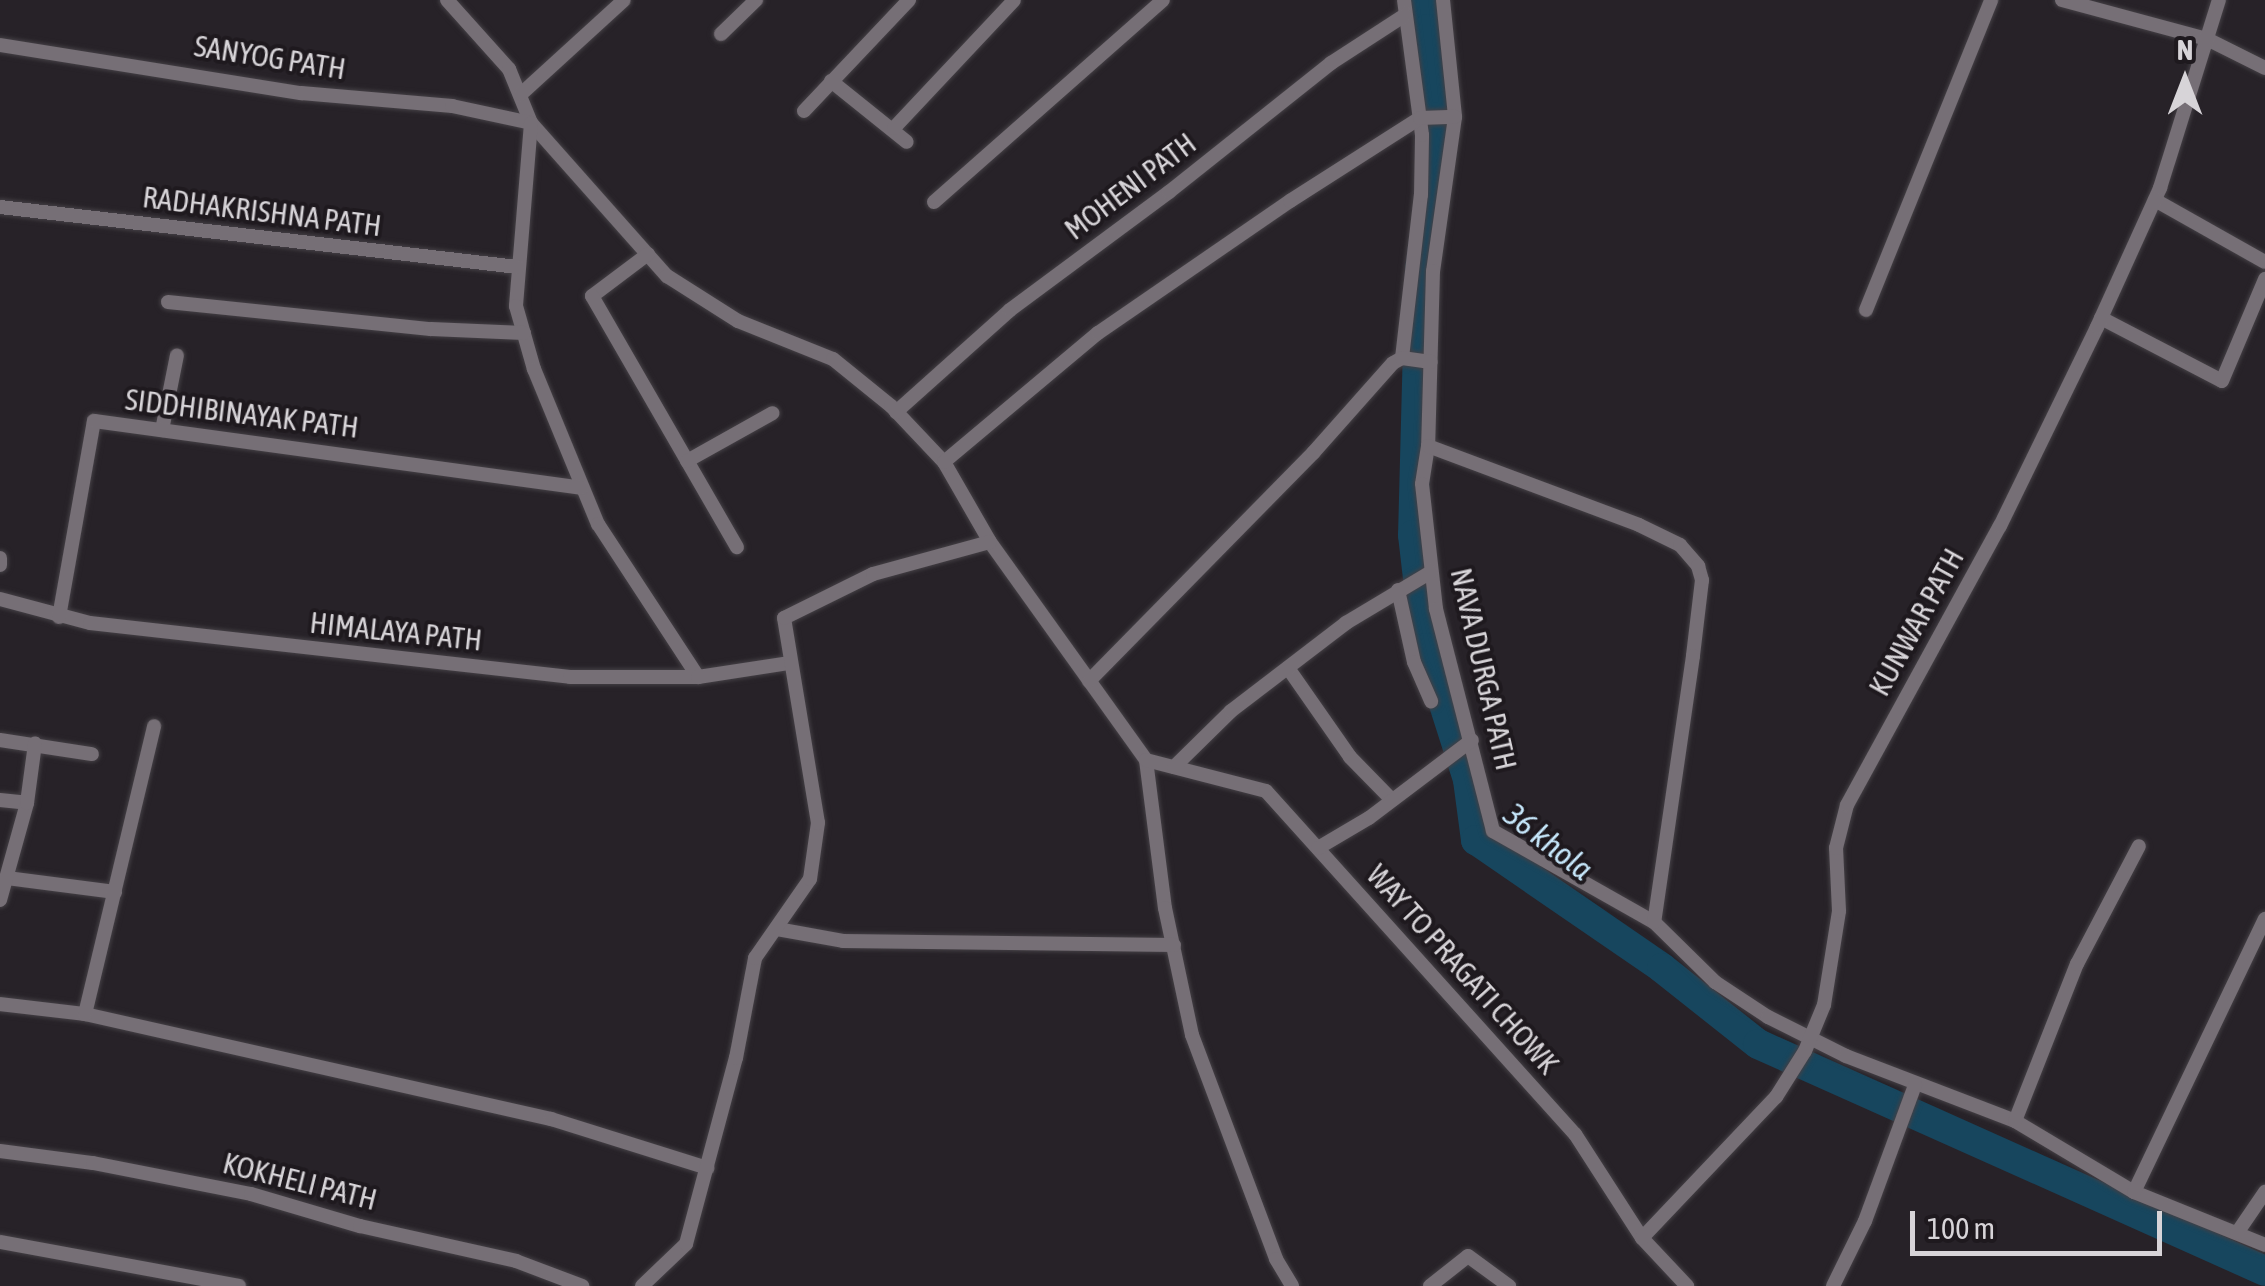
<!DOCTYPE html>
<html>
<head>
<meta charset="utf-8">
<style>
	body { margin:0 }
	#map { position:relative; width:2265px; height:1286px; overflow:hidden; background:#272228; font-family:"Asap Condensed",sans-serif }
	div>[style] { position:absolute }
	.river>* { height:30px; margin:-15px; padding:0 15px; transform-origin:15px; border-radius:15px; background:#17465e }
	.roads { filter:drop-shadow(0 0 2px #444045) drop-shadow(0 0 2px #444045) }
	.street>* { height:14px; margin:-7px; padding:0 7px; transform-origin:7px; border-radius:7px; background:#766f76 }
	span { translate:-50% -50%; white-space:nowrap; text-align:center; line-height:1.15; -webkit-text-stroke:8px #1e191e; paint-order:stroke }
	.street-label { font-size:30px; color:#d7d4d8 }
	.water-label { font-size:32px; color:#c7e8fc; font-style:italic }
	.north { position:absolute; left:2135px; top:30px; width:100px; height:100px; -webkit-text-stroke:8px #1e191e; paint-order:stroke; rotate:0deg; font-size:28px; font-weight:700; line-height:40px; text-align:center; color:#d7d4d8 }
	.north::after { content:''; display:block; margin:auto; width:35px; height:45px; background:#d7d4d8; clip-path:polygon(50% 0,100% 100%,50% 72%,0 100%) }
	.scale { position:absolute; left:1910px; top:1211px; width:252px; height:45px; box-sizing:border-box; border:5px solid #d7d4d8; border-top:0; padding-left:12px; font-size:30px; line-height:35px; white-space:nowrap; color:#d7d4d8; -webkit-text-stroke:8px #1e191e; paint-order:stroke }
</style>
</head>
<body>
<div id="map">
	<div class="river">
		<div style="left:1421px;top:0;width:30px;rotate:76deg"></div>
		<div style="left:1428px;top:29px;width:114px;rotate:85.5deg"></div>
		<div style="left:1437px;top:143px;width:127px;rotate:97.7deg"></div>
		<div style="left:1420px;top:269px;width:266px;rotate:91.5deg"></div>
		<div style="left:1413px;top:535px;width:114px;rotate:83.4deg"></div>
		<div style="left:1426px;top:648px;width:139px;rotate:72.3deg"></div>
		<div style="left:1468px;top:780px;width:61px;rotate:82.4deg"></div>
		<div style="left:1476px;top:840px;width:226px;rotate:34.5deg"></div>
		<div style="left:1662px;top:968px;width:122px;rotate:38.4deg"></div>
		<div style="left:1758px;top:1044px;width:555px;rotate:24.12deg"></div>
	</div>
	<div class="roads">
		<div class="street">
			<div style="left:447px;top:0;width:93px;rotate:48.1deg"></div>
			<div style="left:509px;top:69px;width:58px;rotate:67.8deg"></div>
			<div style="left:531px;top:123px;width:205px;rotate:48.4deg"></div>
			<div style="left:667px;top:276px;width:84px;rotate:32.4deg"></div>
			<div style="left:738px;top:321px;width:102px;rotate:21.8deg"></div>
			<div style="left:833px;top:359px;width:75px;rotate:39deg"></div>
			<div style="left:891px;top:406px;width:77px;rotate:46.6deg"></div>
			<div style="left:944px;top:462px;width:92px;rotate:60.1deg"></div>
			<div style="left:990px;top:542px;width:268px;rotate:54.4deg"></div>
			<div style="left:1146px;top:760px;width:149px;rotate:82.7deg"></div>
			<div style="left:1165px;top:908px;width:130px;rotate:78deg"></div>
			<div style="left:1192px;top:1035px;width:239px;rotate:69.4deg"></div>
			<div style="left:1276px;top:1259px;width:31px;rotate:59deg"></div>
			<div style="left:1443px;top:0;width:118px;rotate:84.1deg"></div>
			<div style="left:1455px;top:117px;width:156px;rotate:98.1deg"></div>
			<div style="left:1433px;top:271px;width:175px;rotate:91.6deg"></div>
			<div style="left:1428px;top:446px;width:38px;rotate:99deg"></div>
			<div style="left:1422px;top:484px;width:126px;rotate:83.6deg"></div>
			<div style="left:1436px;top:609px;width:229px;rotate:75.6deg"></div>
			<div style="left:1493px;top:831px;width:185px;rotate:29.5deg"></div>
			<div style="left:1654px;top:922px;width:86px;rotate:44.5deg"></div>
			<div style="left:1715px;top:982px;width:64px;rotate:33.4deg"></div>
			<div style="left:1768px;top:1017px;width:87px;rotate:26.6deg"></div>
			<div style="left:1846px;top:1056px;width:181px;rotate:21deg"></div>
			<div style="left:2015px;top:1121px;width:139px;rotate:30.8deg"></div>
			<div style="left:2134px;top:1192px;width:141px;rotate:22deg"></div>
			<div style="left:2062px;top:0;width:150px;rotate:15.1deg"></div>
			<div style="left:2207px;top:39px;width:65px;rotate:26.6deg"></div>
			<div style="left:721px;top:34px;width:49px;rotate:-44.2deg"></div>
			<div style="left:0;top:45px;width:305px;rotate:9.1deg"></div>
			<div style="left:301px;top:93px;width:152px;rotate:4.9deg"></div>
			<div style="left:452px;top:106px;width:81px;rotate:12.1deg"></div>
			<div style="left:531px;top:123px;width:184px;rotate:94.7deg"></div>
			<div style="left:516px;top:306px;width:66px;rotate:74.1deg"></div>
			<div style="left:534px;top:369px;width:168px;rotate:67.6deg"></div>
			<div style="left:598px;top:524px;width:183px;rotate:56.8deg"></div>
			<div style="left:831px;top:81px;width:97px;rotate:38.8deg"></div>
			<div style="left:521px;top:94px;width:139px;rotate:-42.4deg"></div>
			<div style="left:804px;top:111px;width:153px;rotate:-46.6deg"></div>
			<div style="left:894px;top:128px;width:175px;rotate:-46.8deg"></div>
			<div style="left:2155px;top:200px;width:126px;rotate:29.4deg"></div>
			<div style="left:934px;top:202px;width:305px;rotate:-41.4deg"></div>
			<div style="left:0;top:207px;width:521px;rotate:6.61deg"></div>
			<div style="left:648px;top:254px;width:70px;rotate:143.1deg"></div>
			<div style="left:592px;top:296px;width:290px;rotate:60deg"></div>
			<div style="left:168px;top:302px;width:264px;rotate:5.9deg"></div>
			<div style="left:431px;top:329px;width:93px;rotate:2.5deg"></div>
			<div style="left:1866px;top:310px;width:334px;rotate:-68deg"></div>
			<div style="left:2101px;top:318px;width:136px;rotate:27.5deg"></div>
			<div style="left:2222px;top:381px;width:111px;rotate:-67.1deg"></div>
			<div style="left:1402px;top:358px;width:164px;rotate:-83.4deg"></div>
			<div style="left:1421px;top:195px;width:60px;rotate:-89deg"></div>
			<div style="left:1422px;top:135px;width:136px;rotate:-97.6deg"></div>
			<div style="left:896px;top:412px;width:153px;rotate:-41.8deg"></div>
			<div style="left:1010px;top:310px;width:198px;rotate:-36.6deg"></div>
			<div style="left:1169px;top:192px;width:207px;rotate:-38.5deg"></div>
			<div style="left:1331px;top:63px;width:88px;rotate:-33deg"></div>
			<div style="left:162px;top:430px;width:76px;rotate:-78.7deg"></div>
			<div style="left:1428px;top:446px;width:225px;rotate:20.5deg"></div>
			<div style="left:1639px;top:525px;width:46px;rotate:26deg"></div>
			<div style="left:1680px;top:545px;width:28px;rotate:49deg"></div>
			<div style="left:1698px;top:566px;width:15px;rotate:74deg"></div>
			<div style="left:1702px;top:580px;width:77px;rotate:96.8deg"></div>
			<div style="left:1693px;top:656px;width:269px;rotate:98.3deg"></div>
			<div style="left:687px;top:461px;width:98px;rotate:-29.2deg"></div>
			<div style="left:944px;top:462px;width:201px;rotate:-40deg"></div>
			<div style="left:1098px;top:333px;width:233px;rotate:-34.5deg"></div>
			<div style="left:1290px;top:201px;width:154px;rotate:-32.6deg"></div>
			<div style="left:1420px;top:118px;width:35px;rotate:-2deg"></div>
			<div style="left:0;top:558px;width:7px;rotate:90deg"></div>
			<div style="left:1398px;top:590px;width:74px;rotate:77.5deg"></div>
			<div style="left:1414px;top:662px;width:43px;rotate:66.4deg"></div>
			<div style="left:0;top:599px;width:93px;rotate:14.9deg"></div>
			<div style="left:90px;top:623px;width:483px;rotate:6.4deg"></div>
			<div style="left:570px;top:677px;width:128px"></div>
			<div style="left:698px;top:677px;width:93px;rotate:-8.7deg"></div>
			<div style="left:59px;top:617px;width:199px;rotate:-79.9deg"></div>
			<div style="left:94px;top:421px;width:492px;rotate:7.8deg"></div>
			<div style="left:1288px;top:668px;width:108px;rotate:55.1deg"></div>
			<div style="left:1350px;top:757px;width:60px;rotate:45.7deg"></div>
			<div style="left:1089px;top:681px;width:320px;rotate:-45.5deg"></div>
			<div style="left:1313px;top:453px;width:120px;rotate:-48.4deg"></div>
			<div style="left:1393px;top:363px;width:10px;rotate:-29deg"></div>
			<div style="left:1402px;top:358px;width:29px;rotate:8deg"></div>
			<div style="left:0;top:740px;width:93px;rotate:8.7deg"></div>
			<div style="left:1146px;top:760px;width:124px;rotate:14.5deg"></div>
			<div style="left:1266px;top:791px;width:462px;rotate:48deg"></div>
			<div style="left:1575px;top:1134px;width:124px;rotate:57.2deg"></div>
			<div style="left:1642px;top:1238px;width:66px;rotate:46.8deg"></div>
			<div style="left:1174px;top:767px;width:80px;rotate:-44.5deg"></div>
			<div style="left:1231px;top:711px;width:145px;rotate:-37.4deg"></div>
			<div style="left:1346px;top:623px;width:99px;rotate:-31deg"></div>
			<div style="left:0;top:800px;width:27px;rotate:6deg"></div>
			<div style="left:1318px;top:848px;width:59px;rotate:-30.5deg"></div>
			<div style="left:1369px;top:818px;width:129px;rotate:-37.1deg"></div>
			<div style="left:7px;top:878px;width:109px;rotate:7.4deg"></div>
			<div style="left:0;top:900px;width:101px;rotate:-74.4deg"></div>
			<div style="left:27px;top:803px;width:60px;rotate:-82.3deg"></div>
			<div style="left:777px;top:929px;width:67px;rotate:10.3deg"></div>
			<div style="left:843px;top:941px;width:331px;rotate:0.7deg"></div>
			<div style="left:0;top:1004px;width:86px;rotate:6.7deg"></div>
			<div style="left:85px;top:1014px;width:478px;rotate:12.7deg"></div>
			<div style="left:551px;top:1119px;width:164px;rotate:17.4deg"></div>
			<div style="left:85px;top:1014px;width:296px;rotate:-76.5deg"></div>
			<div style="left:2015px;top:1121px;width:169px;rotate:-68.5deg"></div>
			<div style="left:2077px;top:964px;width:133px;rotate:-62.3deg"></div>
			<div style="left:0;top:1151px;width:94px;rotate:7.4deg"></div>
			<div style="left:93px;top:1163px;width:161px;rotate:11.1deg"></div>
			<div style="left:251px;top:1194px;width:114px;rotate:16.4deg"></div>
			<div style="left:360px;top:1226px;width:160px;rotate:12.6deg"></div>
			<div style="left:516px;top:1261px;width:71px;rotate:20.7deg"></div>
			<div style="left:2134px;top:1192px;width:303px;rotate:-64.4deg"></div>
			<div style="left:2237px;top:1233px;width:50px;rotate:-55.7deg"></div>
			<div style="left:1642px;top:1238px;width:195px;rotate:-46.5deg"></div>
			<div style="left:1776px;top:1097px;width:54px;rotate:-57.8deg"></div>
			<div style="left:1805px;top:1051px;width:50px;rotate:-67.6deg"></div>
			<div style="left:1824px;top:1005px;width:95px;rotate:-80.9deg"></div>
			<div style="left:1839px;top:911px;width:63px;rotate:-92.7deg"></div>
			<div style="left:1836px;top:848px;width:44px;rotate:-75.7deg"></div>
			<div style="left:1847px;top:805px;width:318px;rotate:-61.3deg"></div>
			<div style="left:2000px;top:526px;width:221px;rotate:-64deg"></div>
			<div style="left:2097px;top:327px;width:153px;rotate:-65.6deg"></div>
			<div style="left:2160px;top:188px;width:197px;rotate:-72.6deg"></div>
			<div style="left:0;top:1242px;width:243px;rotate:10.4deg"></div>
			<div style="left:642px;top:1286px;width:61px;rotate:-43.7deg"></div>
			<div style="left:686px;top:1244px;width:193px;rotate:-75deg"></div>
			<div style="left:736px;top:1058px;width:102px;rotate:-79.2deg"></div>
			<div style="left:755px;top:958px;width:96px;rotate:-55.2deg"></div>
			<div style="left:810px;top:879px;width:57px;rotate:-81.9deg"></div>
			<div style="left:818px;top:823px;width:208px;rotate:-99.4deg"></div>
			<div style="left:784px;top:618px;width:99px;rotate:-26.3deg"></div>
			<div style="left:873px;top:574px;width:121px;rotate:-15.3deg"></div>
			<div style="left:1430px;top:1286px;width:48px;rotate:-38.3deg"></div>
			<div style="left:1468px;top:1256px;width:51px;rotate:36.2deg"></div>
			<div style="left:1833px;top:1286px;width:72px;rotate:-63.8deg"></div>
			<div style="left:1865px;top:1221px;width:145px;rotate:-69.8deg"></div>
		</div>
	</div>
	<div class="street-label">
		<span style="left:270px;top:57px;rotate:9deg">SANYOG PATH</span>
		<span style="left:1130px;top:186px;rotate:-37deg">MOHENI PATH</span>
		<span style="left:262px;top:211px;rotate:7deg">RADHAKRISHNA PATH</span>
		<span style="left:242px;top:413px;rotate:7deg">SIDDHIBINAYAK PATH</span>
		<span style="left:1916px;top:622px;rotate:-61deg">KUNWAR PATH</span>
		<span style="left:396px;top:631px;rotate:6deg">HIMALAYA PATH</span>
		<span style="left:1484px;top:669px;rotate:77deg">NAVA DURGA PATH</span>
		<span style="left:1463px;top:969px;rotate:48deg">WAY TO PRAGATI CHOWK</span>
		<span style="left:300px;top:1181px;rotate:14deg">KOKHELI PATH</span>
	</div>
	<div class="water-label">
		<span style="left:1548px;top:842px;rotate:38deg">36 khola</span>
	</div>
	<div class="north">N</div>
	<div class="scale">100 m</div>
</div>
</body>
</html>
